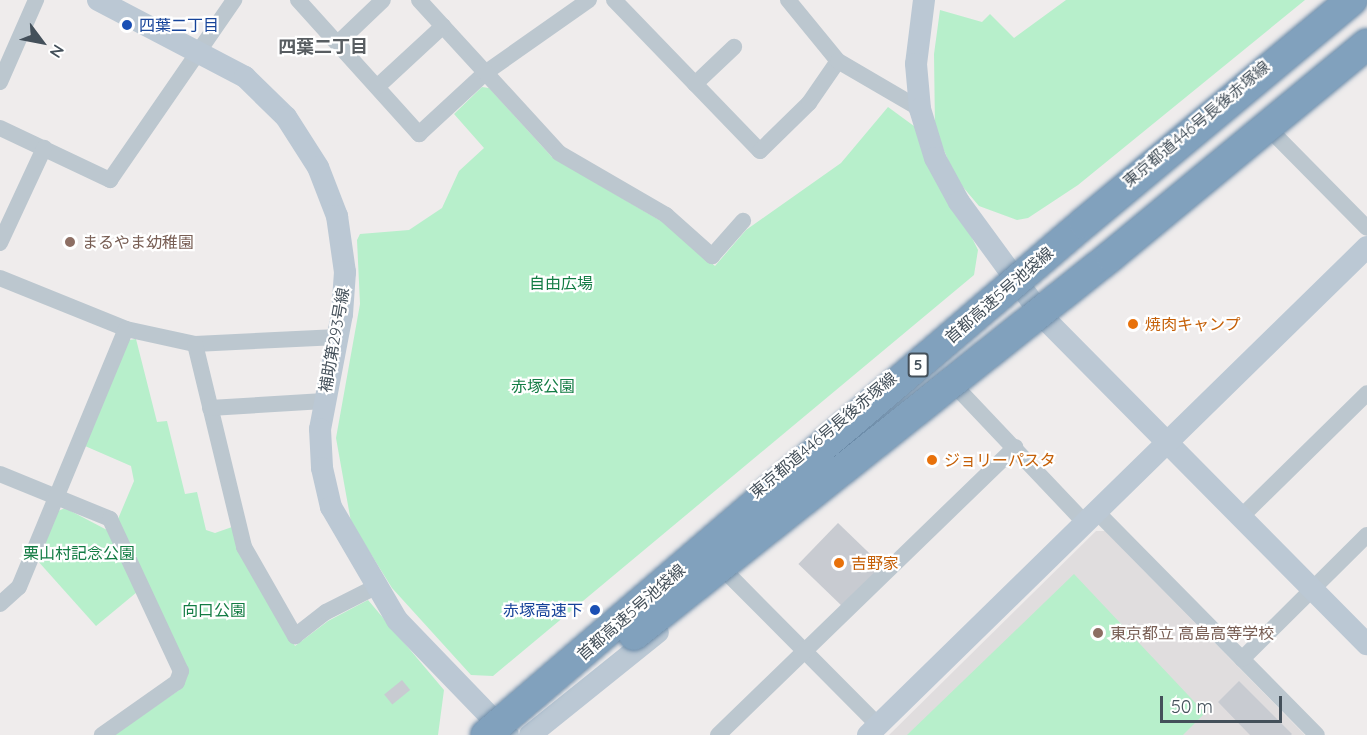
<!DOCTYPE html>
<html>
<head>
<meta charset="utf-8">
<style>
	body { margin:0 }
	#map { position:relative; width:1367px; height:735px; overflow:hidden; background:#efecec; font-family:Quicksand,"Noto Sans JP",sans-serif }
	div>[style] { position:absolute }
	.education>* { inset:0; background:#e0ddde }
	.green>* { inset:0; background:#b7efcb }
	.building>* { inset:0; background:#c8cbd1; transform-origin:0 0 }
	.street>* { height:16px; margin:-8px; padding:0 8px; transform-origin:8px; border-radius:8px; background:#bcc7cf }
	.secondary>* { height:22px; margin:-11px; padding:0 11px; transform-origin:11px; border-radius:11px; background:#bbc8d4 }
	.bridges { filter:drop-shadow(0 0 2px #6c8ca9) drop-shadow(0 0 2px #6c8ca9) }
	.highway-bridge>* { height:30px; margin:-15px; padding:0 15px; transform-origin:15px; border-radius:15px; background:#81a1bd }
	.dots>* { width:16px; height:16px; translate:-50% -50%; box-sizing:border-box; border:3px solid #fff; border-radius:50% }
	span { translate:-50% -50%; white-space:nowrap; text-align:center; line-height:1.15; -webkit-text-stroke:4.5px #fff; paint-order:stroke }
	.shield-label span { padding:2px 4px; background:#fff; border:2px solid; border-radius:4px; -webkit-text-stroke-width:0 }
	.shield-label { font-size:15px; color:#44505a; font-weight:700 }
	.transit-label { font-size:16px; color:#164399 }
	.left { translate:0 -50%; text-align:left }
	.right { translate:-100% -50%; text-align:right }
	.street-label { font-size:16px; color:#44505a }
	.education-label { font-size:16px; color:#785e54 }
	.park-label { font-size:16px; color:#137c44 }
	.food-label { font-size:16px; color:#c56008 }
	.neighbourhood-label { font-size:18px; color:#585d61; font-weight:700 }
	.north { position:absolute; left:12px; top:12px; width:60px; height:60px; -webkit-text-stroke:4px #fff; paint-order:stroke; rotate:122deg; font-size:16px; font-weight:700; line-height:24px; text-align:center; color:#44505a }
	.north::after { content:''; display:block; margin:auto; width:21px; height:27px; background:#44505a; clip-path:polygon(50% 0,100% 100%,50% 72%,0 100%) }
	.scale { position:absolute; left:1160px; top:696px; width:122px; height:27px; box-sizing:border-box; border:3px solid #44505a; border-top:0; padding-left:8px; font-size:18px; line-height:21px; white-space:nowrap; color:#44505a; -webkit-text-stroke:4px #fff; paint-order:stroke }
</style>
</head>
<body>
<div id="map">
	<div class="education">
		<div style="clip-path:polygon(1096px 531px,1105px 531px,1305px 735px,889px 735px)"></div>
	</div>
	<div class="green">
		<div style="clip-path:polygon(1066px 0,1305px 0,1078px 185px,1028px 218px,1017px 220px,979px 206px,957px 180px,935px 130px,934px 54px,940px 10px,982px 22px,990px 14px,1014px 38px)"></div>
		<div style="clip-path:polygon(482px 87px,489px 88px,552px 157px,671px 227px,715px 266px,746px 230px,841px 163px,888px 107px,918px 129px,978px 250px,974px 275px,493px 676px,471px 675px,392px 588px,351px 522px,336px 438px,360px 304px,357px 240px,360px 234px,409px 230px,442px 208px,459px 171px,484px 148px,454px 114px)"></div>
		<div style="clip-path:polygon(136px 339px,157px 422px,167px 421px,185px 494px,197px 492px,206px 530px,215px 533px,232px 527px,295px 646px,328px 621px,368px 600px,444px 690px,438px 735px,114px 735px,182px 688px,118px 519px,134px 481px,131px 466px,85px 446px,129px 340px)"></div>
		<div style="clip-path:polygon(65px 508px,107px 530px,137px 592px,96px 626px,37px 560px,58px 511px)"></div>
		<div style="clip-path:polygon(1074px 574px,1205px 713px,1183px 735px,907px 735px)"></div>
	</div>
	<div class="building">
		<div style="left:838px;top:523px;width:62px;height:57px;rotate:44deg"></div>
		<div style="left:402px;top:680px;width:13px;height:23px;rotate:51deg"></div>
		<div style="clip-path:polygon(1239px 681px,1292px 734px,1291px 735px,1250px 735px,1218px 702px)"></div>
	</div>
	<div class="street">
		<div style="left:298px;top:0;width:181px;rotate:47.9deg"></div>
		<div style="left:419px;top:134px;width:90px;rotate:-42.7deg"></div>
		<div style="left:485px;top:73px;width:127px;rotate:-35.1deg"></div>
		<div style="left:419px;top:0;width:207px;rotate:47.5deg"></div>
		<div style="left:559px;top:153px;width:124px;rotate:30.1deg"></div>
		<div style="left:666px;top:215px;width:62px;rotate:41.7deg"></div>
		<div style="left:712px;top:256px;width:47px;rotate:-48.5deg"></div>
		<div style="left:614px;top:0;width:210px;rotate:46deg"></div>
		<div style="left:760px;top:151px;width:69px;rotate:-44.4deg"></div>
		<div style="left:809px;top:103px;width:51px;rotate:-55.4deg"></div>
		<div style="left:788px;top:0;width:79px;rotate:50.7deg"></div>
		<div style="left:838px;top:61px;width:95px;rotate:30.3deg"></div>
		<div style="left:338px;top:43px;width:62px;rotate:-43.7deg"></div>
		<div style="left:0;top:82px;width:90px;rotate:-66.3deg"></div>
		<div style="left:695px;top:84px;width:54px;rotate:-43.5deg"></div>
		<div style="left:377px;top:87px;width:90px;rotate:-42.7deg"></div>
		<div style="left:0;top:128px;width:122px;rotate:25.3deg"></div>
		<div style="left:110px;top:180px;width:219px;rotate:-55.4deg"></div>
		<div style="left:1271px;top:131px;width:136px;rotate:45.3deg"></div>
		<div style="left:0;top:243px;width:105px;rotate:-65.1deg"></div>
		<div style="left:0;top:278px;width:136px;rotate:22deg"></div>
		<div style="left:126px;top:329px;width:71px;rotate:12.3deg"></div>
		<div style="left:195px;top:344px;width:143px;rotate:-2.8deg"></div>
		<div style="left:195px;top:344px;width:209px;rotate:76.4deg"></div>
		<div style="left:244px;top:547px;width:103px;rotate:60.2deg"></div>
		<div style="left:295px;top:636px;width:39px;rotate:-38deg"></div>
		<div style="left:326px;top:612px;width:55px;rotate:-27deg"></div>
		<div style="left:957px;top:388px;width:187px;rotate:46.5deg"></div>
		<div style="left:210px;top:408px;width:114px;rotate:-3.5deg"></div>
		<div style="left:0;top:474px;width:119px;rotate:22.2deg"></div>
		<div style="left:110px;top:519px;width:168px;rotate:65deg"></div>
		<div style="left:181px;top:671px;width:12px;rotate:110deg"></div>
		<div style="left:177px;top:682px;width:92px;rotate:144.8deg"></div>
		<div style="left:1097px;top:512px;width:313px;rotate:45.4deg"></div>
		<div style="left:1242px;top:516px;width:175px;rotate:-44.5deg"></div>
		<div style="left:728px;top:574px;width:213px;rotate:45.2deg"></div>
		<div style="left:0;top:604px;width:25px;rotate:-42deg"></div>
		<div style="left:19px;top:587px;width:279px;rotate:-67.5deg"></div>
		<div style="left:1242px;top:659px;width:176px;rotate:-44.8deg"></div>
		<div style="left:718px;top:735px;width:414px;rotate:-44.1deg"></div>
	</div>
	<div class="secondary">
		<div style="left:98px;top:0;width:166px;rotate:27.6deg"></div>
		<div style="left:245px;top:77px;width:57px;rotate:44.3deg"></div>
		<div style="left:286px;top:117px;width:59px;rotate:57.4deg"></div>
		<div style="left:318px;top:167px;width:53px;rotate:68.8deg"></div>
		<div style="left:337px;top:216px;width:57px;rotate:81.9deg"></div>
		<div style="left:345px;top:272px;width:42px;rotate:94.1deg"></div>
		<div style="left:342px;top:314px;width:117px;rotate:100.8deg"></div>
		<div style="left:320px;top:429px;width:39px;rotate:87deg"></div>
		<div style="left:322px;top:468px;width:40px;rotate:77deg"></div>
		<div style="left:331px;top:507px;width:131px;rotate:59.7deg"></div>
		<div style="left:397px;top:620px;width:160px;rotate:46deg"></div>
		<div style="left:924px;top:0;width:64px;rotate:97.1deg"></div>
		<div style="left:916px;top:64px;width:45px;rotate:84.9deg"></div>
		<div style="left:920px;top:109px;width:51px;rotate:73deg"></div>
		<div style="left:935px;top:158px;width:50px;rotate:61.4deg"></div>
		<div style="left:959px;top:202px;width:144px;rotate:53.8deg"></div>
		<div style="left:1044px;top:318px;width:459px;rotate:45.3deg"></div>
		<div style="left:530px;top:735px;width:164px;rotate:-38.8deg"></div>
		<div style="left:868px;top:735px;width:698px;rotate:-44.36deg"></div>
	</div>
	<div class="bridges">
		<div class="highway-bridge">
			<div style="left:634px;top:635px;width:609px;rotate:-38.47deg"></div>
			<div style="left:1111px;top:256px;width:332px;rotate:-39.6deg"></div>
			<div style="left:486px;top:735px;width:787px;rotate:-40.57deg"></div>
			<div style="left:1084px;top:223px;width:349px;rotate:-39.8deg"></div>
		</div>
	</div>
	<div class="dots">
		<div style="left:127px;top:25px;background:#1a4fb4"></div>
		<div style="left:70px;top:242px;background:#8d6e63"></div>
		<div style="left:1133px;top:324px;background:#e8710a"></div>
		<div style="left:932px;top:460px;background:#e8710a"></div>
		<div style="left:839px;top:563px;background:#e8710a"></div>
		<div style="left:595px;top:610px;background:#1a4fb4"></div>
		<div style="left:1098px;top:633px;background:#8d6e63"></div>
	</div>
	<div class="shield-label">
		<span style="left:918px;top:365px">5</span>
	</div>
	<div class="transit-label">
		<span class="left" style="left:139px;top:25px">四葉二丁目</span>
		<span class="right" style="left:583px;top:610px">赤塚高速下</span>
	</div>
	<div class="street-label">
		<span style="left:1196px;top:124px;rotate:-40deg">東京都道446号長後赤塚線</span>
		<span style="left:999px;top:295px;rotate:-41deg">首都高速5号池袋線</span>
		<span style="left:334px;top:340px;rotate:-80deg">補助第293号線</span>
		<span style="left:823px;top:435px;rotate:-40deg">東京都道446号長後赤塚線</span>
		<span style="left:631px;top:612px;rotate:-41deg">首都高速5号池袋線</span>
	</div>
	<div class="education-label">
		<span class="left" style="left:82px;top:242px">まるやま幼稚園</span>
		<span class="left" style="left:1110px;top:633px">東京都立 高島高等学校</span>
	</div>
	<div class="park-label">
		<span style="left:561px;top:283px">自由広場</span>
		<span style="left:543px;top:386px">赤塚公園</span>
		<span style="left:79px;top:553px">栗山村記念公園</span>
		<span style="left:214px;top:610px">向口公園</span>
	</div>
	<div class="food-label">
		<span class="left" style="left:1145px;top:324px">焼肉キャンプ</span>
		<span class="left" style="left:944px;top:460px">ジョリーパスタ</span>
		<span class="left" style="left:851px;top:563px">吉野家</span>
	</div>
	<div class="neighbourhood-label">
		<span style="left:323px;top:47px">四葉二丁目</span>
	</div>
	<div class="north">N</div>
	<div class="scale">50 m</div>
</div>
</body>
</html>
